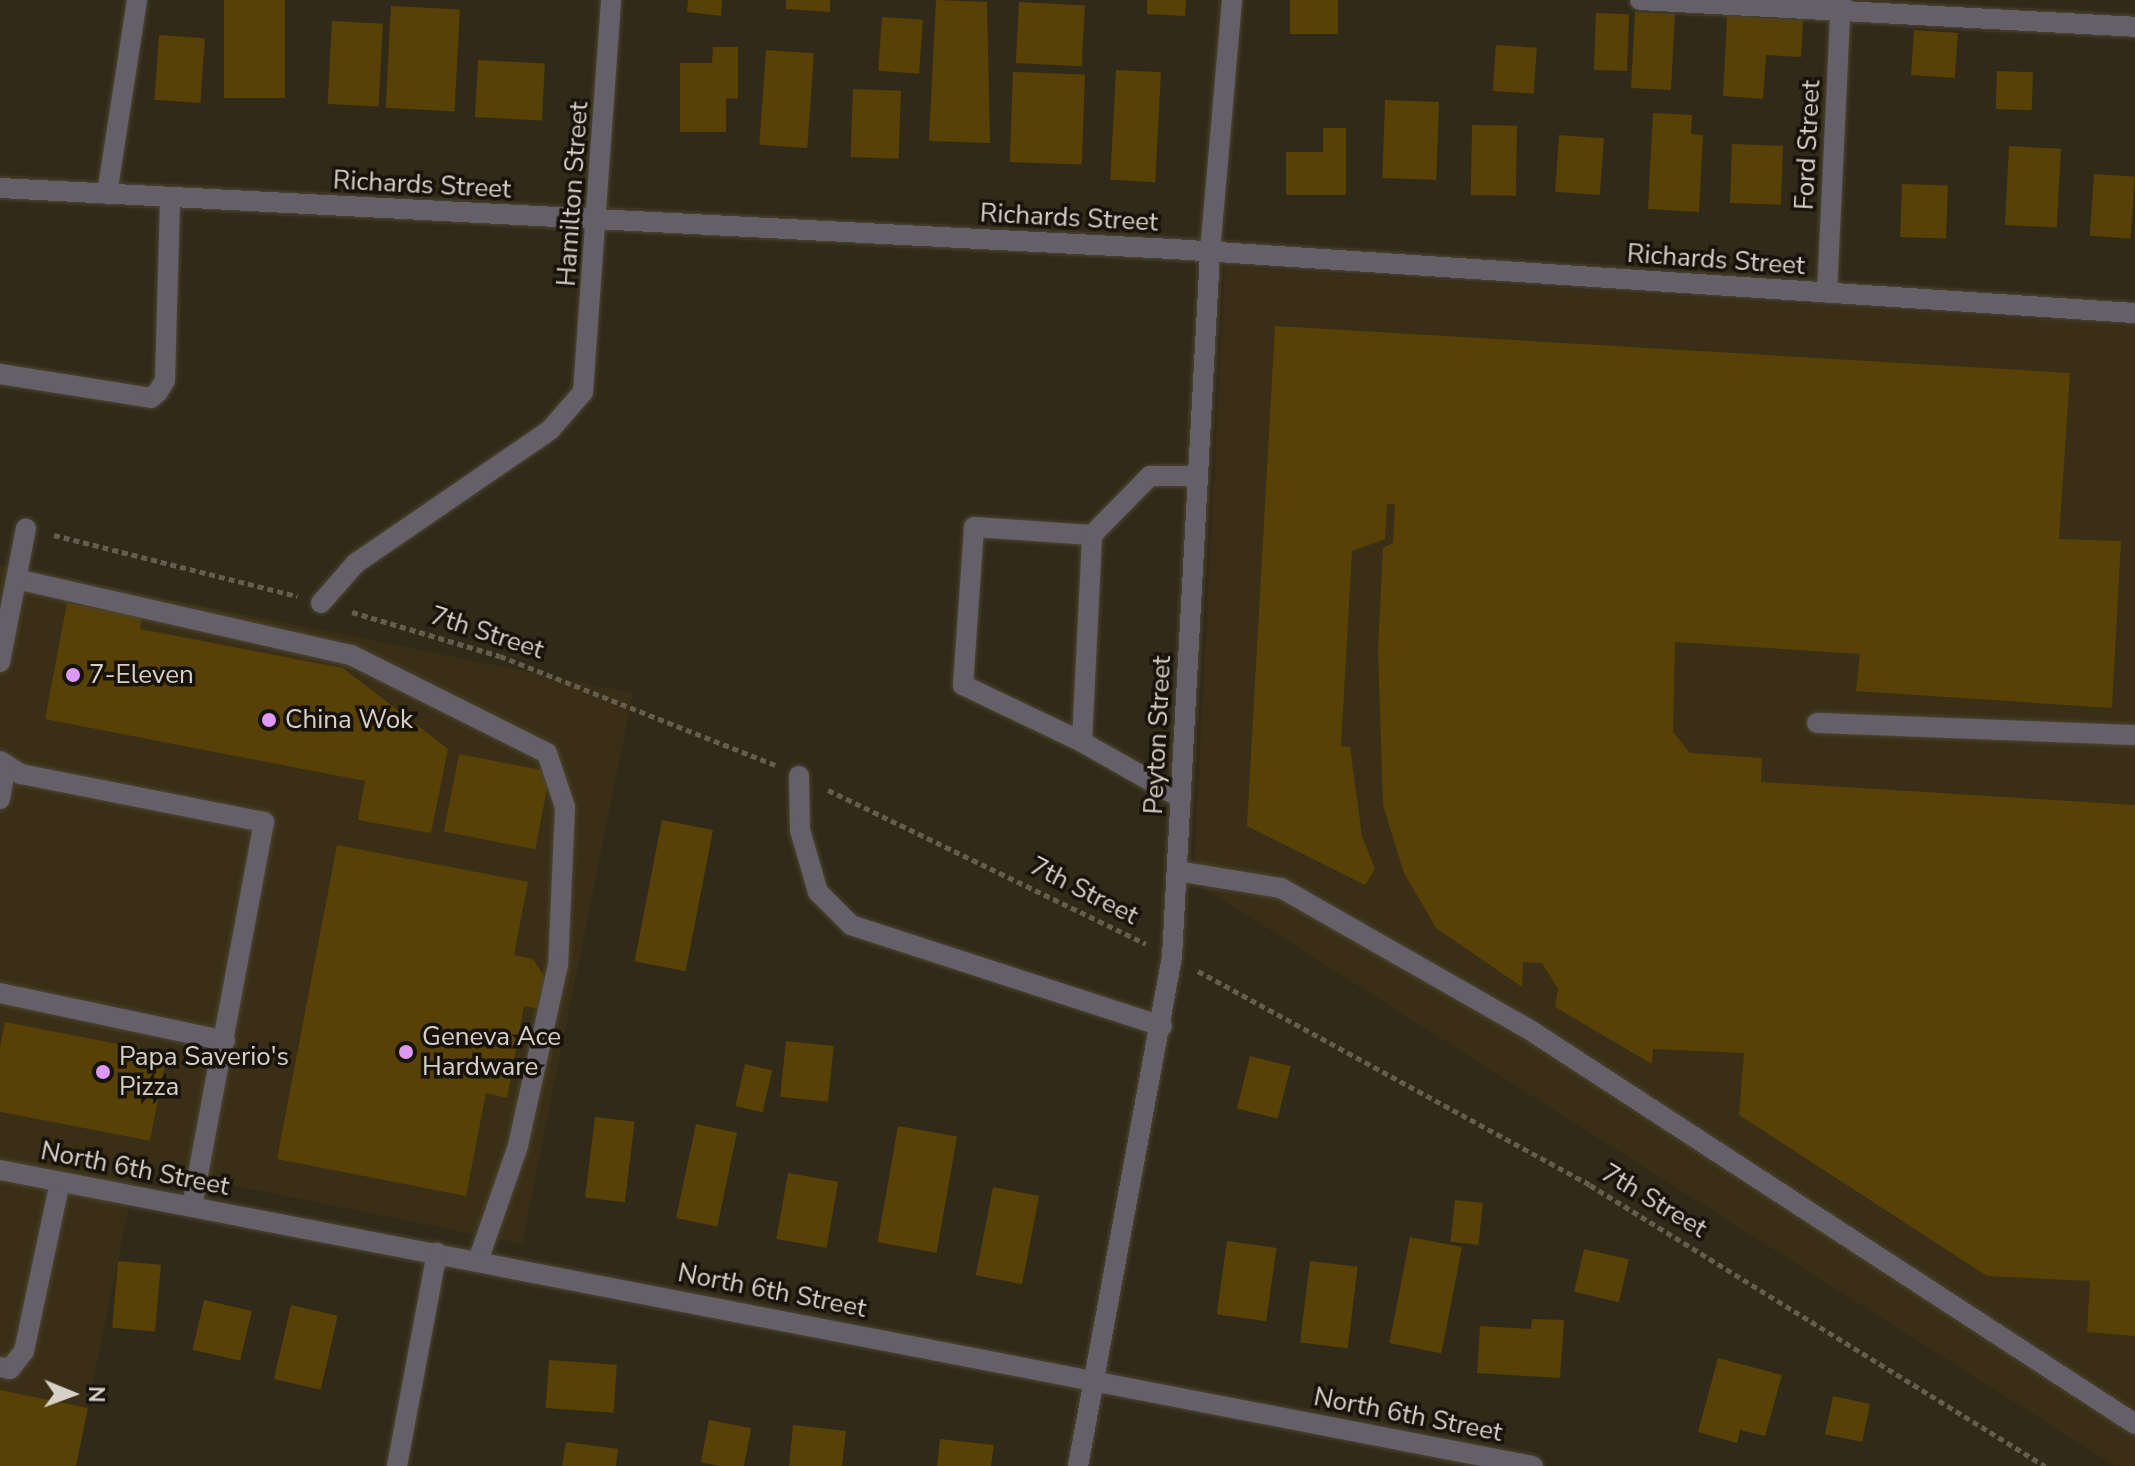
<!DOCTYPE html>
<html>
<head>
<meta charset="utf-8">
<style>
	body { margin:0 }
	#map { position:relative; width:2135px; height:1466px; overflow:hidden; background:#322a18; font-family:"Nunito Sans",sans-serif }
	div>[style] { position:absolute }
	.built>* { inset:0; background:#3a2f16 }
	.building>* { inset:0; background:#574107; transform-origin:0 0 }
	.path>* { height:5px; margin-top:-2.5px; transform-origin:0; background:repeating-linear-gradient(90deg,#655e4e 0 6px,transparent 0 10px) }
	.roads { filter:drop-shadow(0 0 2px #4c4534) drop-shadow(0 0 2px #4c4534) }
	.service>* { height:20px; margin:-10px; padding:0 10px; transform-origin:10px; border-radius:10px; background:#655f67 }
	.minor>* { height:20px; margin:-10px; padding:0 10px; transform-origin:10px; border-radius:10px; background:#655f67 }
	.dots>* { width:22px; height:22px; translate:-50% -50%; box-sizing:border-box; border:4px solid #17130b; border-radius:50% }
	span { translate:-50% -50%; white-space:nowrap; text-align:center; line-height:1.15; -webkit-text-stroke:7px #17130b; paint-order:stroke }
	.street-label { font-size:26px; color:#d6d1c6 }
	.poi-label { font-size:26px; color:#d6d1c6 }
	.left { translate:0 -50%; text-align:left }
	.north { position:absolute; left:32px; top:1354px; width:80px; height:80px; -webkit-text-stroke:6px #17130b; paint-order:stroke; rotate:91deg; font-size:22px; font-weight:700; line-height:32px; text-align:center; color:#d6d1c6 }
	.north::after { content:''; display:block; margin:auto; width:28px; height:36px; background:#d6d1c6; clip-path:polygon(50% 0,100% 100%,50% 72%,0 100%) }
</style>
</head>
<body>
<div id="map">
	<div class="built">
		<div style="clip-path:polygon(1225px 267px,2135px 326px,2135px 1466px,2115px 1466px,1193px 881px)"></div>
		<div style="clip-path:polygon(0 565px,633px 693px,522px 1244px,137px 1166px,76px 1466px,0 1466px)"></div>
	</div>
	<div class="building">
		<div style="left:224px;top:0;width:61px;height:98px"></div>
		<div style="clip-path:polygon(688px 0,722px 0,721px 16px,687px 12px)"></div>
		<div style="clip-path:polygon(786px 0,830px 0,830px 12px,786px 9px)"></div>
		<div style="clip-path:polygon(936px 0,987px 2px,990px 143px,929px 141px)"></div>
		<div style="clip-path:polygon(1147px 0,1186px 0,1185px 16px,1147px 14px)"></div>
		<div style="left:1290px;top:0;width:48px;height:34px"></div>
		<div style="left:1019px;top:2px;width:66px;height:61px;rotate:3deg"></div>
		<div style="left:391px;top:6px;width:69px;height:102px;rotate:3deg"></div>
		<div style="left:1635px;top:12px;width:40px;height:76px;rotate:3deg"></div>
		<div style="left:1596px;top:13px;width:33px;height:57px;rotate:2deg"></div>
		<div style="clip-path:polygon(1727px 16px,1803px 20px,1801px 57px,1766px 55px,1763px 99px,1723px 96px)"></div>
		<div style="left:882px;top:17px;width:41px;height:54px;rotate:4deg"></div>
		<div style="left:332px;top:21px;width:51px;height:83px;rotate:3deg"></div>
		<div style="left:1914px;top:30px;width:44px;height:45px;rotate:4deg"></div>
		<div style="left:159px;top:35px;width:46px;height:65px;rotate:4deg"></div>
		<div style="left:1496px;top:45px;width:41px;height:46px;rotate:4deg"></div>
		<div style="clip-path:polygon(713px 47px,738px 47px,738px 99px,726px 98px,726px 132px,680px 132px,680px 63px,712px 63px)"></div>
		<div style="left:766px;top:50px;width:48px;height:95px;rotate:4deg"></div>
		<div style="left:478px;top:60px;width:67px;height:57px;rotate:3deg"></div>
		<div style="left:1116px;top:70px;width:45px;height:110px;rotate:3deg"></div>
		<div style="left:1997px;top:71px;width:36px;height:38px;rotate:2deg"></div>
		<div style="left:1013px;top:72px;width:72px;height:90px;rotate:2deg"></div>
		<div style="left:853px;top:89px;width:48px;height:68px;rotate:2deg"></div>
		<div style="left:1385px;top:100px;width:54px;height:78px;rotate:2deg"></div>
		<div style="clip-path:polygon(1653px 113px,1692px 115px,1691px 134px,1703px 135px,1699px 212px,1648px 209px)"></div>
		<div style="left:1472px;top:125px;width:45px;height:70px;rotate:1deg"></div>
		<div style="clip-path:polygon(1323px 128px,1346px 128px,1346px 195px,1286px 195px,1286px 152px,1323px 152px)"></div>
		<div style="left:1559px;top:135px;width:45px;height:57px;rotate:4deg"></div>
		<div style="left:1732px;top:144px;width:51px;height:59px;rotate:2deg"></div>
		<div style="left:2009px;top:146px;width:52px;height:79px;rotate:3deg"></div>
		<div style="left:2094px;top:174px;width:41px;height:62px;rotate:4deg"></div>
		<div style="left:1902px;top:184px;width:46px;height:53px;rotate:2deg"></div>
		<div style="clip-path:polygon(1275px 326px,2070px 373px,2059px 539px,2121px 541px,2112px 708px,1856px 691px,1860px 654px,1675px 642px,1673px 732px,1690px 753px,1762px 758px,1761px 782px,2135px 805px,2135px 1336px,2087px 1332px,2090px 1281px,1987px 1276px,1739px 1115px,1744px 1053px,1653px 1049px,1652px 1064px,1555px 1007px,1558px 989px,1542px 963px,1523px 962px,1522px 987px,1436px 928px,1404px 873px,1383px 805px,1378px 649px,1383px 548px,1393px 543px,1395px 504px,1387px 504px,1385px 539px,1352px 551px,1341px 746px,1350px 747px,1362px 836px,1375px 869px,1365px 885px,1247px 826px)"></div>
		<div style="clip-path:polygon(67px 603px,142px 617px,140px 629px,343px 668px,448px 749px,431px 833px,358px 820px,365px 781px,45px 719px)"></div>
		<div style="left:459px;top:754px;width:93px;height:79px;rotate:11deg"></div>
		<div style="left:662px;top:820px;width:52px;height:144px;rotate:11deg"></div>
		<div style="clip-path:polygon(337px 845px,528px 882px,514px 955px,533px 959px,550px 986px,545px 1010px,524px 1006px,507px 1098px,486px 1093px,466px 1196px,277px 1159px)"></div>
		<div style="left:5px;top:1022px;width:165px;height:89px;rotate:11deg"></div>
		<div style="left:786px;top:1041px;width:48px;height:56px;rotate:6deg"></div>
		<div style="left:1250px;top:1056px;width:42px;height:54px;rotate:14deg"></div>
		<div style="left:745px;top:1064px;width:28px;height:43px;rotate:13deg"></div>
		<div style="left:595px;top:1117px;width:40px;height:81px;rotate:7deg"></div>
		<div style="left:696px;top:1124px;width:42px;height:96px;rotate:12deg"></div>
		<div style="left:898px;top:1126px;width:60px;height:118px;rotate:10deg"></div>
		<div style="left:788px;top:1173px;width:51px;height:67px;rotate:10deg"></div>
		<div style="left:993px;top:1187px;width:47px;height:90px;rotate:11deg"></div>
		<div style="left:1455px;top:1200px;width:28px;height:42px;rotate:6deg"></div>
		<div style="left:1410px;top:1237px;width:53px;height:108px;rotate:11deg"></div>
		<div style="left:1227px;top:1241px;width:50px;height:74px;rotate:8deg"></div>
		<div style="left:1584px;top:1249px;width:46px;height:44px;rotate:13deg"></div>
		<div style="left:118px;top:1261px;width:43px;height:67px;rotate:5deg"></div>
		<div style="left:1310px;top:1261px;width:48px;height:82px;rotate:7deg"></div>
		<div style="left:204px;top:1300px;width:49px;height:51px;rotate:13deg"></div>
		<div style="left:291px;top:1305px;width:48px;height:76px;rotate:13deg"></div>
		<div style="clip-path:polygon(1532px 1319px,1564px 1320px,1560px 1378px,1477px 1373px,1480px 1326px,1531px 1329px)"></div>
		<div style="clip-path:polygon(1718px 1358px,1782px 1375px,1765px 1436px,1740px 1430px,1737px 1443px,1698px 1432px)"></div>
		<div style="left:549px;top:1360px;width:68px;height:48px;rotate:4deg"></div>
		<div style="clip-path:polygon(0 1390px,88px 1408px,76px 1466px,0 1466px)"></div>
		<div style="left:1833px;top:1396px;width:38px;height:39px;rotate:12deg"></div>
		<div style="left:709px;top:1420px;width:43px;height:43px;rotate:11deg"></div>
		<div style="clip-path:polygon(793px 1425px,846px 1431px,842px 1466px,789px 1466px)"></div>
		<div style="clip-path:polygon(940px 1439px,994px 1445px,991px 1466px,937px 1466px)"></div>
		<div style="clip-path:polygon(566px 1442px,618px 1449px,616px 1466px,562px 1466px)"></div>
	</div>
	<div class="path">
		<div style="left:54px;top:535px;width:251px;rotate:14.1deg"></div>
		<div style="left:352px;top:612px;width:154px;rotate:16.6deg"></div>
		<div style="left:500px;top:656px;width:296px;rotate:21.6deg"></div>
		<div style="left:828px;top:790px;width:353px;rotate:25.8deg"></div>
		<div style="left:1198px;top:971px;width:447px;rotate:28.6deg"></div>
		<div style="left:1590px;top:1185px;width:535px;rotate:31.7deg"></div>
	</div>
	<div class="roads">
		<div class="service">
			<div style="left:1640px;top:0;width:496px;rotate:3.1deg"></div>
			<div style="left:107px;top:194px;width:196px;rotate:-81.2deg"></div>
			<div style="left:0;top:374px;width:153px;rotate:9deg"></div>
			<div style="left:151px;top:398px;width:9px;rotate:-41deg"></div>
			<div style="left:158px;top:392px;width:14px;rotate:-60deg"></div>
			<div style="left:165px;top:380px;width:183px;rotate:-88.4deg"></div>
			<div style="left:16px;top:579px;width:344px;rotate:12.8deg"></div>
			<div style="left:351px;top:655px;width:219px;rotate:26.6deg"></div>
			<div style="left:547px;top:753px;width:57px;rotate:71.6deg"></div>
			<div style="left:565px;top:807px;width:158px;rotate:92.5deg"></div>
			<div style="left:558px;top:965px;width:185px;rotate:102.5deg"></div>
			<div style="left:518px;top:1146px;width:122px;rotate:109.2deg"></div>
			<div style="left:321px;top:603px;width:53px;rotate:-48.8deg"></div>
			<div style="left:356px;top:563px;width:235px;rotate:-34.4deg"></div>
			<div style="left:550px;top:430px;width:50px;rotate:-49deg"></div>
			<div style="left:0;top:662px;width:136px;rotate:-79deg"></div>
			<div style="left:1817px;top:723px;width:318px;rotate:2.2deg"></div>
			<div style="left:1082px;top:742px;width:132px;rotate:-154.4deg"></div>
			<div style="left:963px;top:685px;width:158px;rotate:-86deg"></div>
			<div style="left:974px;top:527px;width:118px;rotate:3.9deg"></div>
			<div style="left:0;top:761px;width:25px;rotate:32deg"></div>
			<div style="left:21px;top:774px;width:248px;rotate:11.2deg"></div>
			<div style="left:264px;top:822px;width:391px;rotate:100.6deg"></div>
			<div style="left:799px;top:776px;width:54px;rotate:88.9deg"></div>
			<div style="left:800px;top:830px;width:65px;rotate:73.8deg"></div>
			<div style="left:818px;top:892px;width:47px;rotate:45deg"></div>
			<div style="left:851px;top:925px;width:327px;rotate:18deg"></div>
			<div style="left:1181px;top:798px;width:114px;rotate:-150.5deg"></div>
			<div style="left:1082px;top:742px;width:207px;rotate:-87.2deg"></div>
			<div style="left:1092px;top:535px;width:83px;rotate:-45.5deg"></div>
			<div style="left:1150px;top:476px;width:48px"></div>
			<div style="left:0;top:799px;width:35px;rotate:-80deg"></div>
			<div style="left:1177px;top:871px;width:105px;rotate:9.3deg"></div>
			<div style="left:1281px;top:888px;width:290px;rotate:29.7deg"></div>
			<div style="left:1533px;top:1032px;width:718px;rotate:33.07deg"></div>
			<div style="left:0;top:993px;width:230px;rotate:12deg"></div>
			<div style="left:0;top:1367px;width:10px;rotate:11deg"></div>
			<div style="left:10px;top:1369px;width:23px;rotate:-52deg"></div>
			<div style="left:24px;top:1351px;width:173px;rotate:-78deg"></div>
		</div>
		<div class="minor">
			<div style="left:0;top:188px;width:1175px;rotate:2.98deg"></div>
			<div style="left:1173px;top:249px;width:964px;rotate:3.81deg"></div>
			<div style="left:1827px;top:293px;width:293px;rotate:-87.3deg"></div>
			<div style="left:583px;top:392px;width:393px;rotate:-85.9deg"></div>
			<div style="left:0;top:1170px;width:1561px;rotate:10.93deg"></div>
			<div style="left:397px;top:1466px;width:217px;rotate:-79.4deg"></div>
			<div style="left:1078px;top:1466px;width:518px;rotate:-79.54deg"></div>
			<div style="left:1172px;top:957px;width:706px;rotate:-86.91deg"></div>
			<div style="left:1210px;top:252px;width:253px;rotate:-85deg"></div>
		</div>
	</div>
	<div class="dots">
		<div style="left:73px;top:675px;background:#dd99f4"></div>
		<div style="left:269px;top:720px;background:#dd99f4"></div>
		<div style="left:406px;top:1052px;background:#dd99f4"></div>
		<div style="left:103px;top:1072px;background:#dd99f4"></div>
	</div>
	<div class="street-label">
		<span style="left:1808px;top:145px;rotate:-87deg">Ford Street</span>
		<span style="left:422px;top:185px;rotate:3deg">Richards Street</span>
		<span style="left:573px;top:194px;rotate:-86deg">Hamilton Street</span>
		<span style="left:1069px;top:218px;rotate:3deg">Richards Street</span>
		<span style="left:1716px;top:260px;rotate:4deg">Richards Street</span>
		<span style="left:487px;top:633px;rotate:18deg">7th Street</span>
		<span style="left:1158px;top:735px;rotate:-87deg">Peyton Street</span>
		<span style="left:1084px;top:891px;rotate:27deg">7th Street</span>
		<span style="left:135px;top:1169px;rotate:11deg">North 6th Street</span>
		<span style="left:1654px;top:1201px;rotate:31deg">7th Street</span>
		<span style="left:772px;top:1291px;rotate:11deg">North 6th Street</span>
		<span style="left:1408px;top:1415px;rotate:11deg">North 6th Street</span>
	</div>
	<div class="poi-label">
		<span class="left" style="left:89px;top:675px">7-Eleven</span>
		<span class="left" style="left:285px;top:720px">China Wok</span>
		<span class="left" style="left:422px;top:1052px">Geneva Ace<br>Hardware</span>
		<span class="left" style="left:119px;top:1072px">Papa Saverio's<br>Pizza</span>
	</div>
	<div class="north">N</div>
</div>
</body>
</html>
